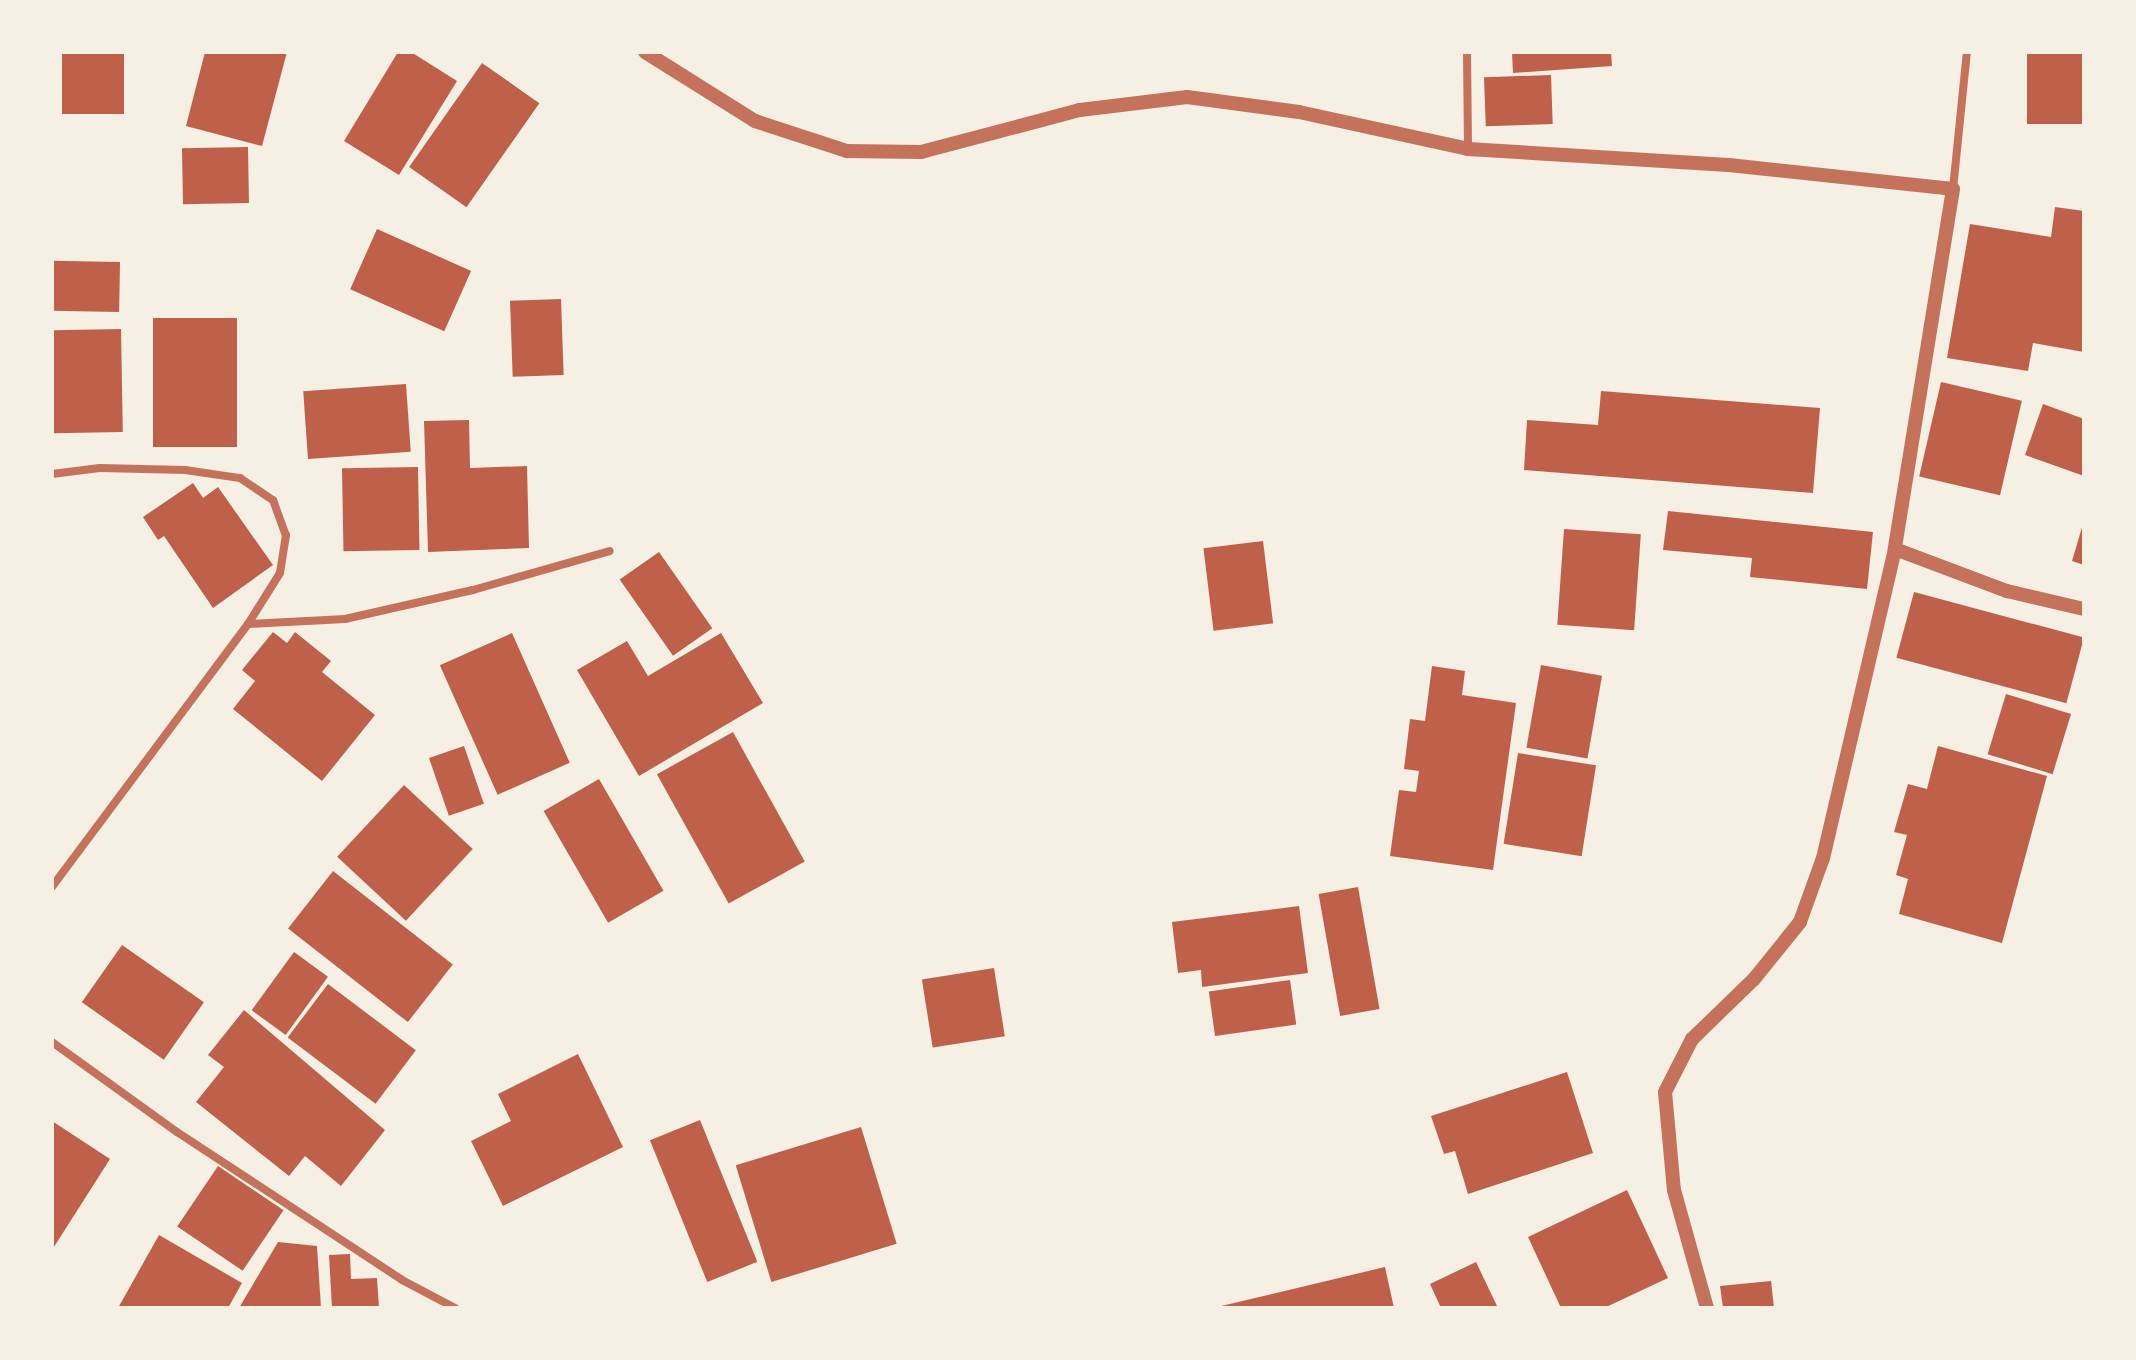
<!DOCTYPE html>
<html>
<head>
<meta charset="utf-8">
<style>
	body { margin:0 }
	#map { position:relative; width:2136px; height:1360px; overflow:hidden; background:#f6efe4; font-family:Karla,sans-serif }
	div>[style] { position:absolute }
	.building>* { inset:0; background:#bf614a; transform-origin:0 0 }
	.minor>* { height:8px; margin:-4px; padding:0 4px; transform-origin:4px; border-radius:4px; background:#c5725c }
	.tertiary>* { height:14px; margin:-7px; padding:0 7px; transform-origin:7px; border-radius:7px; background:#c5725c }
	span { translate:-50% -50%; white-space:nowrap; text-align:center; line-height:1.15; -webkit-text-stroke:7px #f6efe4; paint-order:stroke }
	.frame { position:absolute; inset:0; border:54px solid #f6efe4; pointer-events:none }
</style>
</head>
<body>
<div id="map">
	<div class="building">
		<div style="left:62px;top:52px;width:62px;height:62px"></div>
		<div style="clip-path:polygon(205px 52px,287px 52px,262px 146px,186px 126px)"></div>
		<div style="clip-path:polygon(398px 52px,411px 52px,457px 81px,399px 175px,344px 141px)"></div>
		<div style="clip-path:polygon(1512px 52px,1611px 52px,1612px 66px,1513px 73px)"></div>
		<div style="left:2027px;top:52px;width:57px;height:72px"></div>
		<div style="left:482px;top:63px;width:70px;height:127px;rotate:35deg"></div>
		<div style="left:1551px;top:75px;width:49px;height:67px;rotate:88deg"></div>
		<div style="left:248px;top:147px;width:56px;height:66px;rotate:89deg"></div>
		<div style="clip-path:polygon(2055px 207px,2084px 211px,2084px 352px,2033px 343px,2028px 371px,1947px 358px,1970px 224px,2051px 237px)"></div>
		<div style="left:377px;top:229px;width:103px;height:66px;rotate:24deg"></div>
		<div style="left:120px;top:262px;width:50px;height:68px;rotate:91deg"></div>
		<div style="left:561px;top:299px;width:76px;height:51px;rotate:88deg"></div>
		<div style="left:153px;top:318px;width:84px;height:129px"></div>
		<div style="left:121px;top:329px;width:103px;height:69px;rotate:89deg"></div>
		<div style="left:1941px;top:382px;width:83px;height:97px;rotate:13deg"></div>
		<div style="left:406px;top:384px;width:68px;height:103px;rotate:86deg"></div>
		<div style="clip-path:polygon(1601px 391px,1820px 408px,1813px 493px,1524px 470px,1527px 420px,1598px 425px)"></div>
		<div style="clip-path:polygon(2043px 404px,2084px 419px,2084px 476px,2025px 455px)"></div>
		<div style="clip-path:polygon(469px 420px,470px 468px,527px 466px,529px 548px,428px 552px,424px 421px)"></div>
		<div style="left:418px;top:467px;width:83px;height:76px;rotate:89deg"></div>
		<div style="clip-path:polygon(193px 483px,203px 498px,218px 487px,273px 565px,213px 608px,164px 536px,158px 540px,143px 517px)"></div>
		<div style="clip-path:polygon(1668px 511px,1873px 532px,1867px 589px,1750px 577px,1752px 558px,1663px 550px)"></div>
		<div style="clip-path:polygon(2083px 524px,2084px 524px,2084px 565px,2072px 561px)"></div>
		<div style="left:1564px;top:529px;width:77px;height:96px;rotate:4deg"></div>
		<div style="left:1263px;top:541px;width:83px;height:60px;rotate:83deg"></div>
		<div style="left:659px;top:552px;width:93px;height:48px;rotate:55deg"></div>
		<div style="left:1914px;top:592px;width:176px;height:68px;rotate:15deg"></div>
		<div style="clip-path:polygon(273px 632px,287px 643px,295px 632px,331px 661px,322px 672px,375px 715px,322px 781px,233px 709px,255px 681px,242px 670px)"></div>
		<div style="left:512px;top:633px;width:142px;height:79px;rotate:66deg"></div>
		<div style="clip-path:polygon(721px 633px,763px 703px,639px 776px,577px 670px,627px 641px,648px 676px)"></div>
		<div style="left:1541px;top:665px;width:62px;height:84px;rotate:10deg"></div>
		<div style="clip-path:polygon(1432px 666px,1465px 671px,1462px 695px,1516px 703px,1493px 870px,1390px 856px,1399px 790px,1416px 792px,1419px 771px,1404px 769px,1410px 719px,1425px 721px)"></div>
		<div style="left:2006px;top:694px;width:68px;height:63px;rotate:17deg"></div>
		<div style="left:733px;top:732px;width:148px;height:87px;rotate:61deg"></div>
		<div style="left:464px;top:746px;width:61px;height:37px;rotate:71deg"></div>
		<div style="clip-path:polygon(1938px 746px,2047px 776px,2002px 943px,1899px 914px,1908px 879px,1896px 875px,1907px 835px,1894px 832px,1908px 784px,1927px 789px)"></div>
		<div style="left:1518px;top:753px;width:79px;height:92px;rotate:9deg"></div>
		<div style="left:599px;top:779px;width:129px;height:64px;rotate:60deg"></div>
		<div style="left:404px;top:785px;width:94px;height:98px;rotate:43deg"></div>
		<div style="left:333px;top:871px;width:152px;height:73px;rotate:38deg"></div>
		<div style="left:1358px;top:887px;width:124px;height:40px;rotate:80deg"></div>
		<div style="clip-path:polygon(1299px 906px,1308px 973px,1202px 987px,1201px 970px,1178px 973px,1172px 922px)"></div>
		<div style="left:122px;top:945px;width:100px;height:70px;rotate:35deg"></div>
		<div style="left:294px;top:952px;width:42px;height:72px;rotate:36deg"></div>
		<div style="left:994px;top:968px;width:69px;height:73px;rotate:81deg"></div>
		<div style="left:1290px;top:980px;width:45px;height:82px;rotate:82deg"></div>
		<div style="left:328px;top:984px;width:110px;height:67px;rotate:37deg"></div>
		<div style="clip-path:polygon(244px 1010px,385px 1130px,341px 1186px,305px 1156px,289px 1176px,196px 1102px,224px 1067px,208px 1055px)"></div>
		<div style="clip-path:polygon(578px 1054px,623px 1147px,503px 1206px,471px 1141px,511px 1121px,498px 1094px)"></div>
		<div style="clip-path:polygon(1567px 1072px,1593px 1153px,1468px 1194px,1455px 1151px,1444px 1154px,1431px 1116px)"></div>
		<div style="left:700px;top:1120px;width:153px;height:54px;rotate:68deg"></div>
		<div style="clip-path:polygon(52px 1121px,110px 1159px,52px 1250px)"></div>
		<div style="left:861px;top:1127px;width:122px;height:131px;rotate:73deg"></div>
		<div style="left:218px;top:1166px;width:79px;height:73px;rotate:34deg"></div>
		<div style="clip-path:polygon(1627px 1190px,1668px 1278px,1604px 1308px,1561px 1308px,1528px 1237px)"></div>
		<div style="clip-path:polygon(159px 1235px,242px 1283px,228px 1308px,118px 1308px)"></div>
		<div style="clip-path:polygon(278px 1242px,317px 1246px,321px 1308px,239px 1308px)"></div>
		<div style="clip-path:polygon(350px 1254px,351px 1279px,377px 1278px,379px 1308px,332px 1308px,329px 1255px)"></div>
		<div style="clip-path:polygon(1476px 1262px,1498px 1308px,1441px 1308px,1430px 1284px)"></div>
		<div style="clip-path:polygon(1385px 1267px,1394px 1308px,1217px 1308px,1217px 1307px)"></div>
		<div style="clip-path:polygon(1771px 1281px,1774px 1308px,1723px 1308px,1720px 1286px)"></div>
	</div>
	<div class="minor">
		<div style="left:1467px;top:52px;width:97px;rotate:89.4deg"></div>
		<div style="left:1953px;top:189px;width:138px;rotate:-84.2deg"></div>
		<div style="left:52px;top:474px;width:48px;rotate:-7.1deg"></div>
		<div style="left:100px;top:468px;width:85px;rotate:1.3deg"></div>
		<div style="left:185px;top:470px;width:56px;rotate:8.3deg"></div>
		<div style="left:240px;top:478px;width:40px;rotate:34deg"></div>
		<div style="left:273px;top:500px;width:37px;rotate:70deg"></div>
		<div style="left:286px;top:535px;width:38px;rotate:99deg"></div>
		<div style="left:280px;top:573px;width:60px;rotate:122.1deg"></div>
		<div style="left:248px;top:624px;width:328px;rotate:126.7deg"></div>
		<div style="left:248px;top:624px;width:97px;rotate:-3deg"></div>
		<div style="left:345px;top:619px;width:131px;rotate:-12.8deg"></div>
		<div style="left:473px;top:590px;width:142px;rotate:-15.9deg"></div>
		<div style="left:52px;top:1042px;width:154px;rotate:35.8deg"></div>
		<div style="left:177px;top:1132px;width:269px;rotate:33.3deg"></div>
		<div style="left:402px;top:1280px;width:60px;rotate:27.8deg"></div>
	</div>
	<div class="tertiary">
		<div style="left:645px;top:52px;width:130px;rotate:32.1deg"></div>
		<div style="left:755px;top:121px;width:97px;rotate:18.1deg"></div>
		<div style="left:847px;top:151px;width:74px;rotate:0.8deg"></div>
		<div style="left:921px;top:152px;width:164px;rotate:-14.8deg"></div>
		<div style="left:1080px;top:110px;width:108px;rotate:-6.9deg"></div>
		<div style="left:1187px;top:97px;width:113px;rotate:7.6deg"></div>
		<div style="left:1299px;top:112px;width:173px;rotate:12.3deg"></div>
		<div style="left:1468px;top:149px;width:261px;rotate:3.5deg"></div>
		<div style="left:1729px;top:165px;width:225px;rotate:6.1deg"></div>
		<div style="left:1953px;top:189px;width:365px;rotate:99.2deg"></div>
		<div style="left:1895px;top:549px;width:317px;rotate:103.1deg"></div>
		<div style="left:1823px;top:858px;width:68px;rotate:109.8deg"></div>
		<div style="left:1800px;top:922px;width:73px;rotate:128.9deg"></div>
		<div style="left:1754px;top:979px;width:86px;rotate:135.9deg"></div>
		<div style="left:1692px;top:1039px;width:59px;rotate:117deg"></div>
		<div style="left:1665px;top:1092px;width:98px;rotate:84.8deg"></div>
		<div style="left:1674px;top:1190px;width:123px;rotate:74.4deg"></div>
		<div style="left:1895px;top:549px;width:120px;rotate:20.6deg"></div>
		<div style="left:2007px;top:591px;width:79px;rotate:13.2deg"></div>
	</div>
	<div class="frame"></div>
</div>
</body>
</html>
